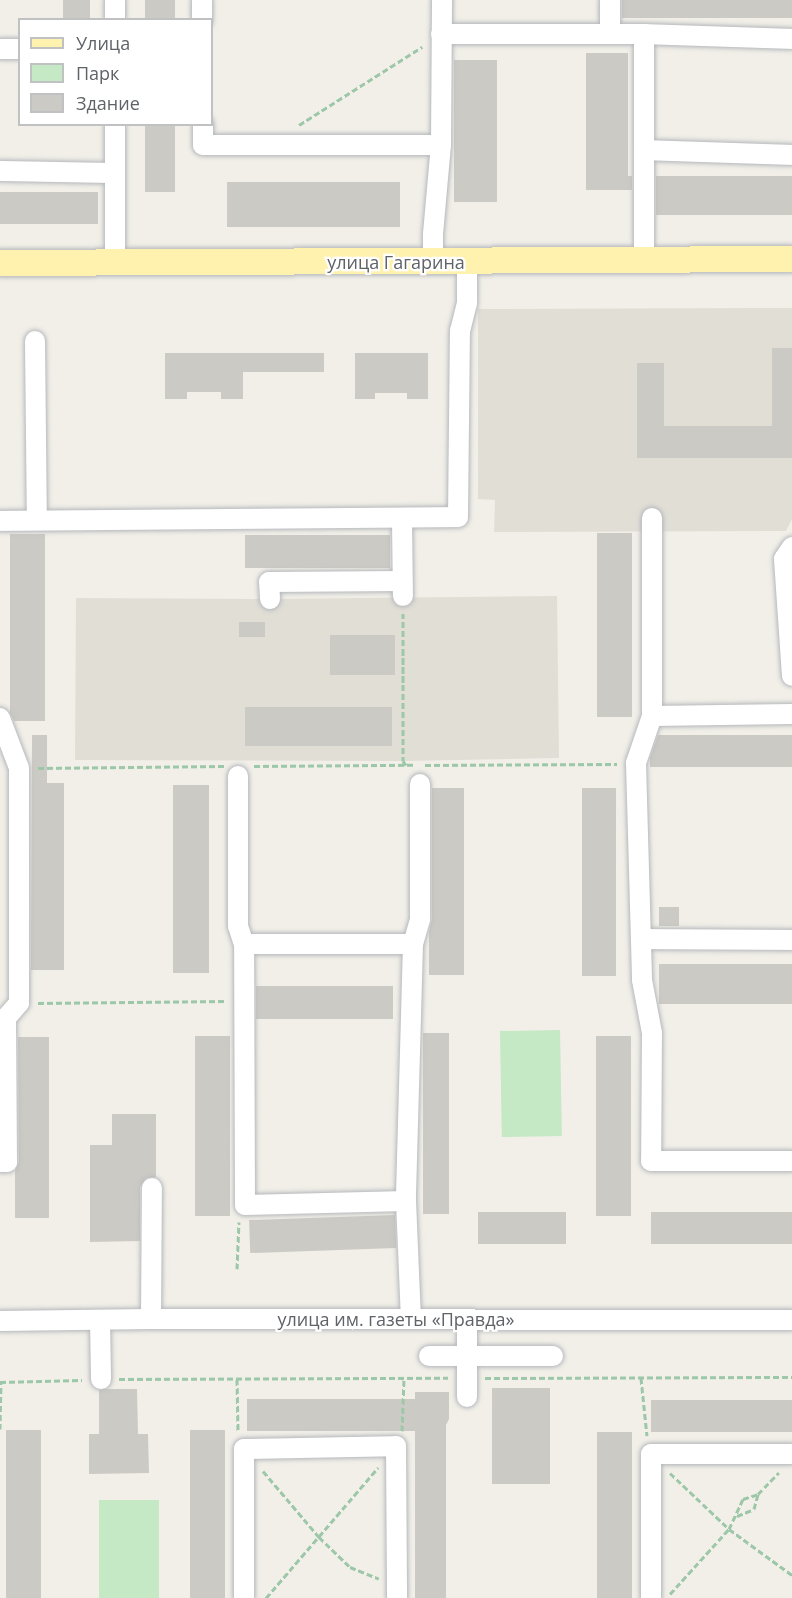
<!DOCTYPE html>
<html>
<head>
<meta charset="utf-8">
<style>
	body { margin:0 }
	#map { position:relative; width:792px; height:1598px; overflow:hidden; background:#f1efe8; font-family:"Open Sans",sans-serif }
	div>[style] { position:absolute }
	.education>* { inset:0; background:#e1ded6 }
	.green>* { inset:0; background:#c5e8c5; transform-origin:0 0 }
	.building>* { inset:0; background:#cccac5; transform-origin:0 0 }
	.path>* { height:3px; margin-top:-1.5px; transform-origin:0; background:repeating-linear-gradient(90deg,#9cc7a9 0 6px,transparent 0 9px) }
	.roads { filter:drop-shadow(0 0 2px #b5b8bc) drop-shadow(0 0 2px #b5b8bc) }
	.minor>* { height:20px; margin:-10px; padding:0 10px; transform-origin:10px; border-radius:10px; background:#fff }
	.major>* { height:26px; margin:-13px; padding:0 13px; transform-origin:13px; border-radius:13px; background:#fff2af }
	span { translate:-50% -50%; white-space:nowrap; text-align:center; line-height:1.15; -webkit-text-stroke:4.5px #fff; paint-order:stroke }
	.street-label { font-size:18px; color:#5f6368 }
	.legend { position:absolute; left:18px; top:18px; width:195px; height:108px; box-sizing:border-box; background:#fff; border:2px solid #bfc1c3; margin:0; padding:8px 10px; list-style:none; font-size:18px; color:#5f6368 }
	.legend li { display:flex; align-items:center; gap:12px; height:30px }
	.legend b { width:30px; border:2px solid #bfc1c3 }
</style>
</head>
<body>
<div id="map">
	<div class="education">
		<div style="clip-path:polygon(792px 308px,792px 519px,786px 531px,494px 532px,495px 500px,478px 499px,478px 309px)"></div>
		<div style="clip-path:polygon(557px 596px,559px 758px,403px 761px,75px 760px,76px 598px,270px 599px)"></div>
	</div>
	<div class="green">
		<div style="left:560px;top:1030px;width:106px;height:60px;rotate:89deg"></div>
		<div style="left:99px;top:1500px;width:60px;height:98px"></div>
	</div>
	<div class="building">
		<div style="left:63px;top:0;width:27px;height:20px"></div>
		<div style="left:145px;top:0;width:30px;height:20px"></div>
		<div style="left:622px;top:0;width:170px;height:18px"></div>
		<div style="clip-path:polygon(586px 53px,628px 53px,628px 176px,632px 176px,632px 190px,586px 190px)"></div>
		<div style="left:454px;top:60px;width:43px;height:142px"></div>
		<div style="left:145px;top:124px;width:30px;height:68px"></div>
		<div style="left:656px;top:176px;width:136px;height:39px"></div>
		<div style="left:227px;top:182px;width:173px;height:45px"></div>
		<div style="left:0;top:192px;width:98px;height:32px"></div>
		<div style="clip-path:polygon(772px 348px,792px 348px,792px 458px,637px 458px,637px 363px,664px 363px,664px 426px,772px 426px)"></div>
		<div style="clip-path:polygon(165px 353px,324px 353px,324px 372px,243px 372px,243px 399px,221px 399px,221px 392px,187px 392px,187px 399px,165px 399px)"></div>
		<div style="clip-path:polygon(355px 353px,428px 353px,428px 399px,407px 399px,407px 393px,375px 393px,375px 399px,355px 399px)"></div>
		<div style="left:597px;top:533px;width:35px;height:184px"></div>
		<div style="clip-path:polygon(10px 534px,45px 534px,45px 721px,14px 721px,10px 713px)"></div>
		<div style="left:245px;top:535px;width:145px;height:33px"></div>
		<div style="left:265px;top:622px;width:15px;height:26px;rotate:90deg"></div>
		<div style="left:330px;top:635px;width:65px;height:40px"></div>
		<div style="left:245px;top:707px;width:147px;height:39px"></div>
		<div style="clip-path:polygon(32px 735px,47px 735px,47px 783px,64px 783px,64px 970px,31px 970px)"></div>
		<div style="clip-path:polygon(658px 735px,792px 735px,792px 767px,650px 767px,650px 758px)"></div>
		<div style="left:173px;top:785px;width:36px;height:188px"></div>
		<div style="clip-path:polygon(432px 788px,464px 788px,464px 975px,429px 975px,429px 932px,432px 919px)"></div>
		<div style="left:582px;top:788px;width:34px;height:188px"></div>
		<div style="left:659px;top:907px;width:20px;height:19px"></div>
		<div style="left:659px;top:964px;width:133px;height:40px"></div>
		<div style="left:256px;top:986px;width:137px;height:33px"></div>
		<div style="left:423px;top:1033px;width:26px;height:181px"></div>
		<div style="left:195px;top:1036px;width:35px;height:180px"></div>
		<div style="left:596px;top:1036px;width:35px;height:180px"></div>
		<div style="clip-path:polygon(18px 1037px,49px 1037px,49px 1218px,15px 1218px,15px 1171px,19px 1162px)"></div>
		<div style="clip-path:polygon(112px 1114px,156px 1114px,156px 1177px,146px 1178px,140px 1187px,140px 1241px,90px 1242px,90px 1145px,112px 1145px)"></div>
		<div style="left:478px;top:1212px;width:88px;height:32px"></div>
		<div style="left:651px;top:1212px;width:141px;height:32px"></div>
		<div style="left:395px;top:1215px;width:33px;height:146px;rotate:88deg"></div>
		<div style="left:492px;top:1388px;width:58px;height:96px"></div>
		<div style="clip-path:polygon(107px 1389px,137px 1389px,138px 1434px,148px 1434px,149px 1473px,89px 1474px,89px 1434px,99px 1434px,99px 1390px)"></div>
		<div style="clip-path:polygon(415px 1392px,449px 1392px,449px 1419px,446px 1425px,446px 1598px,415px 1598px,415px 1431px,247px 1431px,247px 1399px,415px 1399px)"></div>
		<div style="left:651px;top:1400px;width:141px;height:32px"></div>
		<div style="left:6px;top:1430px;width:35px;height:168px"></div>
		<div style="left:190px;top:1430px;width:35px;height:168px"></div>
		<div style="left:597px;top:1432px;width:35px;height:166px"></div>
	</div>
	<div class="path">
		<div style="left:299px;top:125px;width:146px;rotate:-32.4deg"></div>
		<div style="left:403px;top:613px;width:148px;rotate:90deg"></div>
		<div style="left:403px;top:761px;width:5px;rotate:53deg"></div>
		<div style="left:425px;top:765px;width:192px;rotate:-0.3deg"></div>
		<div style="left:254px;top:766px;width:162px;rotate:-0.4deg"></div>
		<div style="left:38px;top:768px;width:186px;rotate:-0.6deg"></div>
		<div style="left:38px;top:1003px;width:189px;rotate:-0.6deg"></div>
		<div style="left:237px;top:1269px;width:47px;rotate:-87.6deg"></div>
		<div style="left:485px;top:1378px;width:307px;rotate:-0.2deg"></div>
		<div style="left:641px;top:1378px;width:58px;rotate:84.1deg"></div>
		<div style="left:119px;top:1379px;width:329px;rotate:-0.2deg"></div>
		<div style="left:237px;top:1379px;width:52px;rotate:88.9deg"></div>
		<div style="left:0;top:1382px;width:82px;rotate:-1.4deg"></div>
		<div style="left:0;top:1429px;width:47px;rotate:-88.8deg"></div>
		<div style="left:402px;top:1431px;width:52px;rotate:-87.8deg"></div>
		<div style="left:263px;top:1471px;width:87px;rotate:49.7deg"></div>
		<div style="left:319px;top:1537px;width:43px;rotate:44.1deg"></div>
		<div style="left:350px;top:1567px;width:31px;rotate:22deg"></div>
		<div style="left:670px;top:1473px;width:81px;rotate:43.5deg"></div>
		<div style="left:729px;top:1529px;width:78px;rotate:36.1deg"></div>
		<div style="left:737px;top:1516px;width:18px;rotate:-22deg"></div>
		<div style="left:754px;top:1509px;width:16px;rotate:-75deg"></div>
		<div style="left:670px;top:1594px;width:88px;rotate:-47.8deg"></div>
		<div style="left:729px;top:1529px;width:33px;rotate:-65deg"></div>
		<div style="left:743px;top:1499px;width:16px;rotate:-18deg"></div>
		<div style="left:758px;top:1494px;width:30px;rotate:-46deg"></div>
		<div style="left:266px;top:1598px;width:172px;rotate:-49.3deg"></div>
	</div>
	<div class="roads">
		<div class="minor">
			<div style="left:610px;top:0;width:34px;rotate:90deg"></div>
			<div style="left:115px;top:20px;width:20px;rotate:-90deg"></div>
			<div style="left:202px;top:20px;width:20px;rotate:-90deg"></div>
			<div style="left:441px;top:34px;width:203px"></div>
			<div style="left:0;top:49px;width:20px"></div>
			<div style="left:115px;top:124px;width:140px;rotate:90deg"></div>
			<div style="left:203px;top:124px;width:21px;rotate:90deg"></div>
			<div style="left:203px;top:145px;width:238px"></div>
			<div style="left:644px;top:150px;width:148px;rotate:1.9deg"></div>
			<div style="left:0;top:171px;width:115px;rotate:1deg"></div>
			<div style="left:433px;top:262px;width:28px;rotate:-90deg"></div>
			<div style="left:433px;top:234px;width:89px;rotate:-84.9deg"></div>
			<div style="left:441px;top:145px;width:145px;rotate:-89.6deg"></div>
			<div style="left:644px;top:262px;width:228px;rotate:-90deg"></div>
			<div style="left:644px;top:34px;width:148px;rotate:1.9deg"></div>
			<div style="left:35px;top:341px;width:178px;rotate:89.4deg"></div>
			<div style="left:652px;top:518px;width:198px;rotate:90deg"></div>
			<div style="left:402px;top:519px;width:77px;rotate:89.3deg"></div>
			<div style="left:0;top:521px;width:458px;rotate:-0.5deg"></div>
			<div style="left:458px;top:517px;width:186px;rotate:-89.4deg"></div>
			<div style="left:460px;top:331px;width:29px;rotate:-76deg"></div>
			<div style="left:467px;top:303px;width:41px;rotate:-90deg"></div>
			<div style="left:792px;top:547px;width:14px;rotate:124deg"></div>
			<div style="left:784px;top:559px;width:117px;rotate:86.1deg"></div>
			<div style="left:270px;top:599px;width:17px;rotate:-93deg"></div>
			<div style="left:269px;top:582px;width:133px;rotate:-0.4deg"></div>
			<div style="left:792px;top:714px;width:140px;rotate:179.2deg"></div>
			<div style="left:652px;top:716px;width:50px;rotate:108.8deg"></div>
			<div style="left:636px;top:763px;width:217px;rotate:88.4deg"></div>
			<div style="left:642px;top:980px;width:54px;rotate:79.3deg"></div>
			<div style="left:652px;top:1033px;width:128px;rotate:90.4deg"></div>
			<div style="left:651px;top:1161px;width:141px"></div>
			<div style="left:0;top:718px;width:53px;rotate:69.2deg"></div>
			<div style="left:19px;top:768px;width:235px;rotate:90deg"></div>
			<div style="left:19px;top:1003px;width:20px;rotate:131deg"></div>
			<div style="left:6px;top:1018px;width:144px;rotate:89.6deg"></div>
			<div style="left:7px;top:1162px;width:7px;rotate:180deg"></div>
			<div style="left:238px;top:776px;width:150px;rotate:90deg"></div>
			<div style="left:238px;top:926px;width:19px;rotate:72deg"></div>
			<div style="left:642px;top:939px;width:150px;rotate:0.4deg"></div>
			<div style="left:413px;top:944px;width:26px;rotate:-74deg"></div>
			<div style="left:420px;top:919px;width:135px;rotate:-90deg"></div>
			<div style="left:406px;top:1201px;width:161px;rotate:178.6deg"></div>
			<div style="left:245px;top:1205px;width:261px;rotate:-90.2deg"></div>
			<div style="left:244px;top:944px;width:169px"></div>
			<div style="left:413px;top:944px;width:257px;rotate:91.6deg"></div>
			<div style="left:406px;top:1201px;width:118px;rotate:87.6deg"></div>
			<div style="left:151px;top:1319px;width:131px;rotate:-89.6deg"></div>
			<div style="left:100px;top:1320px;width:59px;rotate:89deg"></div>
			<div style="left:0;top:1321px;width:151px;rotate:-0.8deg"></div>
			<div style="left:151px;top:1319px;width:641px;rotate:0.09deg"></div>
			<div style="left:429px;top:1356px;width:124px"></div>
			<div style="left:467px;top:1397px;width:77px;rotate:-90deg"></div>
			<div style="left:244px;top:1598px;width:149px;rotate:-90deg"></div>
			<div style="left:244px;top:1449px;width:152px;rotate:-1.1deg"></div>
			<div style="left:396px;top:1446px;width:152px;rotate:89.6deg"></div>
			<div style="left:651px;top:1598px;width:144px;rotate:-90deg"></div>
			<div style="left:651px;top:1454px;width:141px"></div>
		</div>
		<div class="major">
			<div style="left:0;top:263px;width:792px;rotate:-0.29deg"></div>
		</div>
	</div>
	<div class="street-label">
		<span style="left:396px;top:262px">улица Гагарина</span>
		<span style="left:396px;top:1319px">улица им. газеты «Правда»</span>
	</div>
	<ul class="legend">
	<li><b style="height:8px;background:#fff2af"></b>Улица</li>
	<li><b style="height:16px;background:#c5e8c5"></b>Парк</li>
	<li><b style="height:16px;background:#cccac5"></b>Здание</li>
	</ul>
</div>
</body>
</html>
